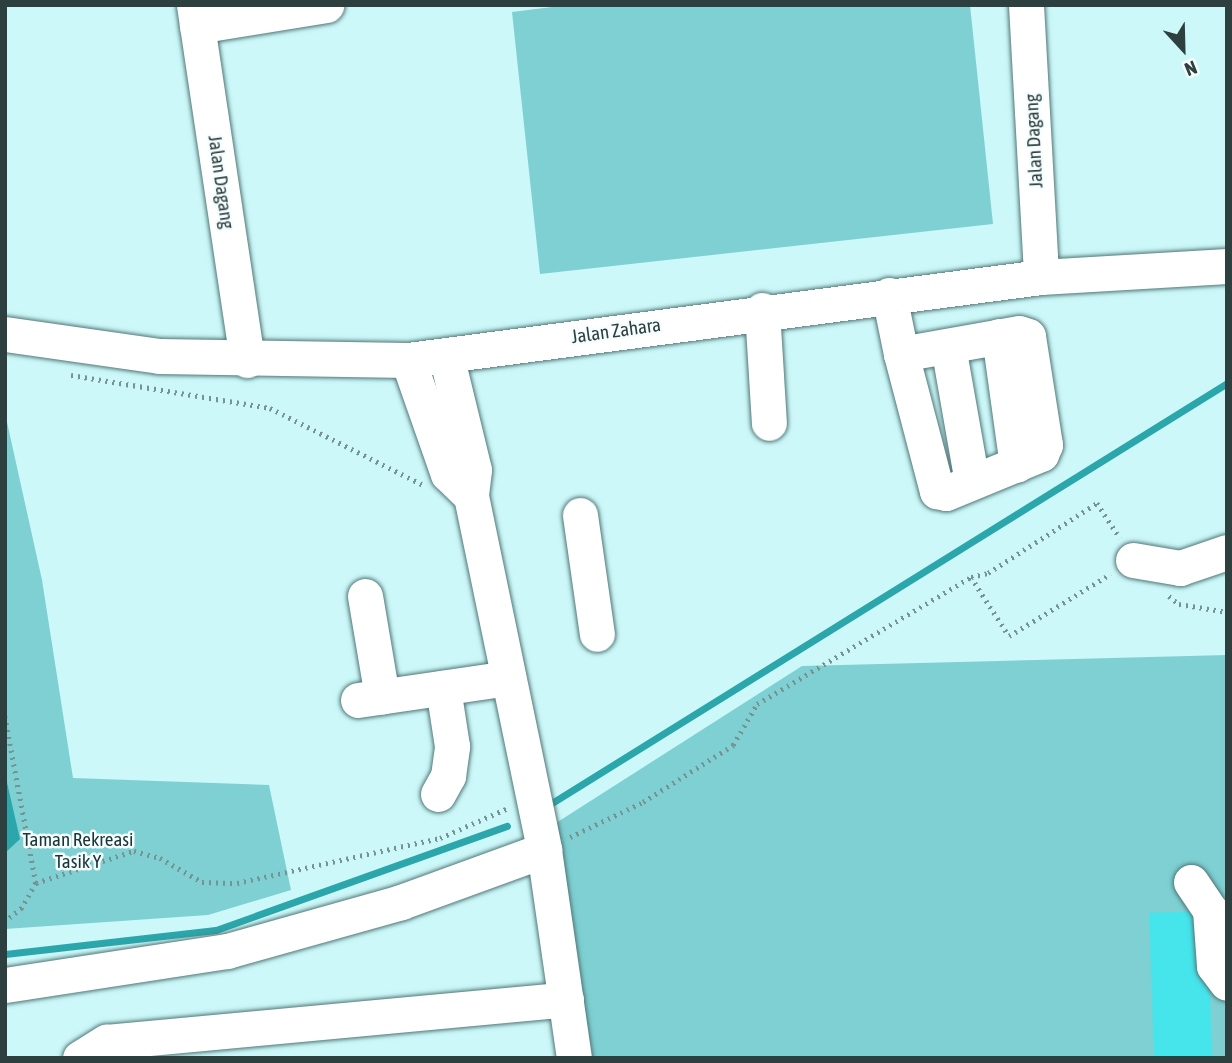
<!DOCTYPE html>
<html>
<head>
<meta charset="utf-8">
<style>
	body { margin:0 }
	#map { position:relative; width:1232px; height:1063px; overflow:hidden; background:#cdf8f9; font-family:"Asap Condensed",sans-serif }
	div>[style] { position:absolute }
	.green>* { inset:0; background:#7ed0d3 }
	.water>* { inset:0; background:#2ba6ab }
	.stream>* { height:7px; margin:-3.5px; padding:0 3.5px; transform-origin:3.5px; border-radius:3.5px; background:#2ba6ab }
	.building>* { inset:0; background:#45e5eb; transform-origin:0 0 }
	.path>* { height:4.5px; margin-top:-2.25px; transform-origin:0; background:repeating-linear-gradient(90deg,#769293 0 2px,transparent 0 7px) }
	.roads { filter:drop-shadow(0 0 2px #507778) drop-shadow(0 0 2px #507778) }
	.minor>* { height:35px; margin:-17.5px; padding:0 17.5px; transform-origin:17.5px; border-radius:17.5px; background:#fff }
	span { translate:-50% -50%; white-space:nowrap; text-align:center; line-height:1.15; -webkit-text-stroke:5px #f5fdfe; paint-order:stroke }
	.street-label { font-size:19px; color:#2e3f40 }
	.park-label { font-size:19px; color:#1b3536 }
	.frame { position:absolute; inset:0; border:7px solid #2e3f40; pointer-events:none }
	.north { position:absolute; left:1148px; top:14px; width:70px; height:70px; -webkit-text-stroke:5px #f5fdfe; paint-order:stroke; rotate:158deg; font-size:19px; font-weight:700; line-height:28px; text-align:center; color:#2e3f40 }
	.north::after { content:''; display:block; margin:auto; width:24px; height:32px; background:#2e3f40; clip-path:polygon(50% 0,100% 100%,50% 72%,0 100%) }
</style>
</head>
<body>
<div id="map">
	<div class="green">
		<div style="clip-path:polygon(568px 5px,970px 5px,993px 224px,540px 274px,512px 12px)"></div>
		<div style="clip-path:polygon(5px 413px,42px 580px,73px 778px,269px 785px,291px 890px,208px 915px,5px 929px)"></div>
		<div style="clip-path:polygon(1227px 655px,1227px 1058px,591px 1058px,556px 823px,802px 666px)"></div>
	</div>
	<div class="water">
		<div style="clip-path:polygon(5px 774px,20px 839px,5px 853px)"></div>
	</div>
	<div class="stream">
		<div style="left:547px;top:806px;width:801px;rotate:-31.88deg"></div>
		<div style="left:5px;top:954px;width:212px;rotate:-6.5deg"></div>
		<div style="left:216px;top:930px;width:309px;rotate:-19.7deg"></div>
	</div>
	<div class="building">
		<div style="left:1207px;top:911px;width:147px;height:58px;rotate:88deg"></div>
	</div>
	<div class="path">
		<div style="left:71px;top:375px;width:202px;rotate:9.4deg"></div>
		<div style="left:270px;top:408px;width:171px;rotate:26.7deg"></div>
		<div style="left:971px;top:577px;width:70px;rotate:57.2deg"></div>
		<div style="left:1009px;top:636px;width:119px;rotate:-31.5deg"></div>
		<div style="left:1169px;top:596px;width:13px;rotate:39deg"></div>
		<div style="left:1179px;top:604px;width:49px;rotate:9.5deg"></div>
		<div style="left:5px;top:716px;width:170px;rotate:79.5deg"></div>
		<div style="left:36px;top:883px;width:29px;rotate:119deg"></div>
		<div style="left:22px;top:908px;width:22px;rotate:141deg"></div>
		<div style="left:570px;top:837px;width:81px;rotate:-25.6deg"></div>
		<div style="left:643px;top:802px;width:107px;rotate:-32.3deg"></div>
		<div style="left:733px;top:745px;width:48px;rotate:-59.7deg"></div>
		<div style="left:757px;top:704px;width:249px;rotate:-30.7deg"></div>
		<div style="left:971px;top:577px;width:17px;rotate:-13deg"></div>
		<div style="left:988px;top:573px;width:130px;rotate:-32.7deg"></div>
		<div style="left:1097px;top:503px;width:42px;rotate:56.7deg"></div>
		<div style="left:36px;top:883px;width:103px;rotate:-18.1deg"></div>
		<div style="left:134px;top:851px;width:27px;rotate:15deg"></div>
		<div style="left:160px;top:858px;width:48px;rotate:29.7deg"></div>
		<div style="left:202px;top:882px;width:35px;rotate:2deg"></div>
		<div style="left:237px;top:883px;width:208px;rotate:-12.5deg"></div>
		<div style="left:440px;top:838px;width:74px;rotate:-23.8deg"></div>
	</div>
	<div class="roads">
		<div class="minor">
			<div style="left:194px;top:5px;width:359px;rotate:81.5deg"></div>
			<div style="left:1026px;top:5px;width:272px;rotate:86.8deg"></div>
			<div style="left:197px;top:26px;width:131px;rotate:-9.2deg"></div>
			<div style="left:889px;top:295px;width:60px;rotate:78.5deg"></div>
			<div style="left:901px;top:354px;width:142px;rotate:75.3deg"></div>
			<div style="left:937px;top:491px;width:9px;rotate:13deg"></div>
			<div style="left:946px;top:493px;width:103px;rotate:-22.3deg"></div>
			<div style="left:1041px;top:454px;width:10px;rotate:-66deg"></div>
			<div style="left:1045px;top:445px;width:110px;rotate:-98.9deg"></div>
			<div style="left:1028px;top:336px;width:9px;rotate:-162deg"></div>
			<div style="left:1019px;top:333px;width:120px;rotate:169.9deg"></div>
			<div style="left:762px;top:310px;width:113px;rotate:86.5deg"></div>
			<div style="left:5px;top:334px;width:156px;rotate:8.1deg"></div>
			<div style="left:159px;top:356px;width:249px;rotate:0.9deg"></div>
			<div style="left:408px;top:360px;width:638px;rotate:-7.47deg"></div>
			<div style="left:1041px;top:277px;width:186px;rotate:-3.4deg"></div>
			<div style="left:999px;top:336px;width:130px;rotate:82.1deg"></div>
			<div style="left:948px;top:346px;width:138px;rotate:80deg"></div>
			<div style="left:446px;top:355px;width:118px;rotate:76.3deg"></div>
			<div style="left:474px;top:470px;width:26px;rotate:97deg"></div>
			<div style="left:471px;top:496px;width:361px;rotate:78.3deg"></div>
			<div style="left:544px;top:850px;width:210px;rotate:81.8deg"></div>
			<div style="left:408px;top:360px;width:121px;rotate:70.7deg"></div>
			<div style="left:448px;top:474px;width:32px;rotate:44deg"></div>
			<div style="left:580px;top:515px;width:120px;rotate:81.9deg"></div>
			<div style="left:1133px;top:560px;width:48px;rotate:9.7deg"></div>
			<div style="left:1180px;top:568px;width:50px;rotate:-18.8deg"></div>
			<div style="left:365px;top:596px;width:102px;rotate:80.4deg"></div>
			<div style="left:358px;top:700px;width:152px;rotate:-8.3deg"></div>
			<div style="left:438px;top:794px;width:21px;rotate:-61deg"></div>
			<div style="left:448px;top:776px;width:30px;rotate:-82deg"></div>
			<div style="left:452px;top:746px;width:59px;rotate:-98.8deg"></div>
			<div style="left:1191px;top:882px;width:34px;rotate:56deg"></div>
			<div style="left:1210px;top:910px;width:56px;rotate:85.9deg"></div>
			<div style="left:1214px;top:966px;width:21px;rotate:53deg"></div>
			<div style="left:5px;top:985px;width:225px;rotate:-8.7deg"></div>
			<div style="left:227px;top:951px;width:181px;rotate:-15.7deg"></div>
			<div style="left:401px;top:902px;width:152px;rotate:-20deg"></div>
			<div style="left:80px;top:1058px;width:31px;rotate:-32deg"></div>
			<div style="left:106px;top:1042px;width:462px;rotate:-5.3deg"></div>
		</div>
	</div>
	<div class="street-label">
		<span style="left:1034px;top:141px;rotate:-93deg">Jalan Dagang</span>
		<span style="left:221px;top:182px;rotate:82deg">Jalan Dagang</span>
		<span style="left:616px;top:331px;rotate:-8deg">Jalan Zahara</span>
	</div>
	<div class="park-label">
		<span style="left:78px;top:851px">Taman Rekreasi<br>Tasik Y</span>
	</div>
	<div class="frame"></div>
	<div class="north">N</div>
</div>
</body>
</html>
